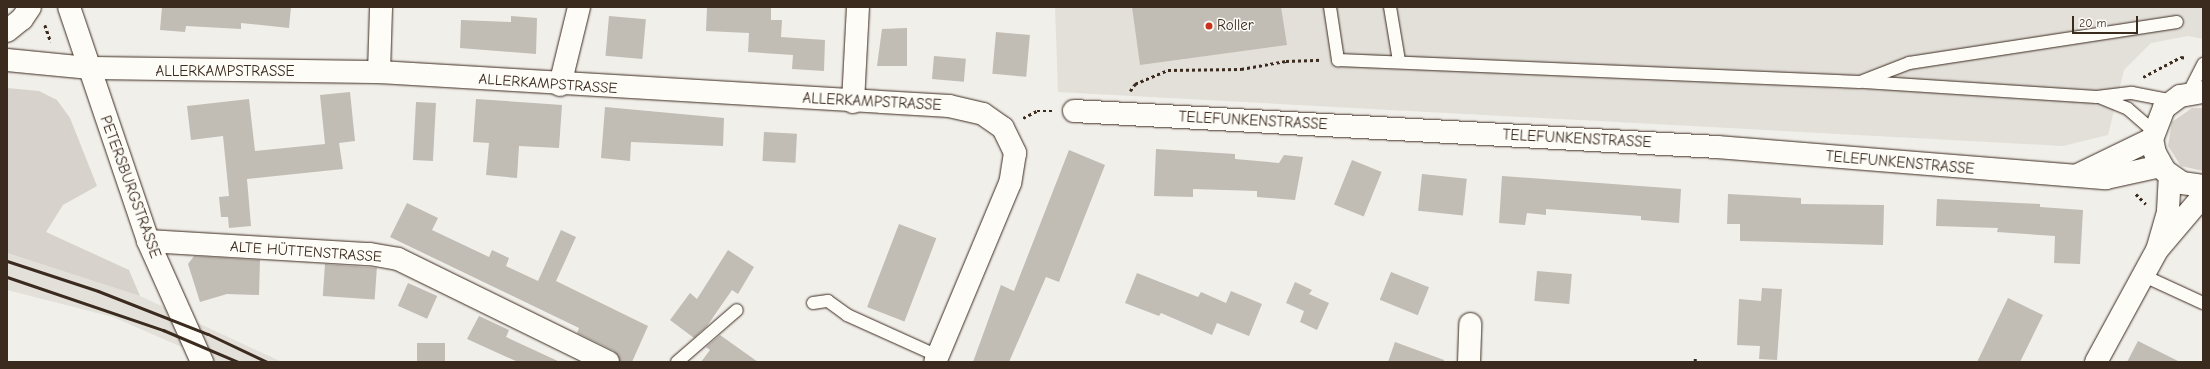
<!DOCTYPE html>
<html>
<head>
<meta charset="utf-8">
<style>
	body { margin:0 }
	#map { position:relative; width:2210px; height:369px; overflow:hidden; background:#f1efea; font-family:"Comic Neue",sans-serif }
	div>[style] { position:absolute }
	.built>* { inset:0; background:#e3e0da }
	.green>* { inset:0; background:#d7d2cc }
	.building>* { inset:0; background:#c1bcb4; transform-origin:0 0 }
	.path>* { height:2.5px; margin-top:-1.25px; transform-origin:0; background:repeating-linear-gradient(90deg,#3b2a1e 0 3px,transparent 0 6px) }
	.roads { filter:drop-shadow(0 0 1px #3b2a1e) drop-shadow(0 0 1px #3b2a1e) }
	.service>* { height:12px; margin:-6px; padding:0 6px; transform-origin:6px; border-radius:6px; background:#fdfcf7 }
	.minor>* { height:22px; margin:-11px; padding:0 11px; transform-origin:11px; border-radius:11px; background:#fdfcf7 }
	.tertiary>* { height:22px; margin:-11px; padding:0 11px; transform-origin:11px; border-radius:11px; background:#fdfcf7 }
	.secondary>* { height:22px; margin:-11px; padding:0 11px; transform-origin:11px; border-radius:11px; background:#fdfcf7 }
	.rail>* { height:3px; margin:-1.5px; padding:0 1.5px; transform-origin:1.5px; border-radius:1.5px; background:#3b2a1e }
	.dots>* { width:11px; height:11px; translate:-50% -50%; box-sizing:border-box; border:2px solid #fdfcf7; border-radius:50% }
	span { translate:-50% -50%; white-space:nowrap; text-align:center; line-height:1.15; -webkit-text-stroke:3px #fdfcf7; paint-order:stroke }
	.poi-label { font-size:15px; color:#3b2a1e }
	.left { translate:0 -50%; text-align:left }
	.street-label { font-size:15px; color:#3b2a1e }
	.frame { position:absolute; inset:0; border:8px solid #3b2a1e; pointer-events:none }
	.scale { position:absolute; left:2072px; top:16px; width:66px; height:18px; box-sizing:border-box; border:2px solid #3b2a1e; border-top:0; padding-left:5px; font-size:12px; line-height:14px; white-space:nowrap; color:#3b2a1e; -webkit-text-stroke:3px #fdfcf7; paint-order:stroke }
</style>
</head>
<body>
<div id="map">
	<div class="built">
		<div style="clip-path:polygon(1055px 7px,2203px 7px,2203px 39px,2188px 36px,2151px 43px,2124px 70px,2108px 135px,2063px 146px,1058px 92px)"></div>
		<div style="clip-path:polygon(7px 253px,140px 296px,282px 362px,216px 362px,113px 317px,7px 290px)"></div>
	</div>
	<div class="green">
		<div style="clip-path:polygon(7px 88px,39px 91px,57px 100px,70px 118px,97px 186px,63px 205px,46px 232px,129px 270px,140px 296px,7px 253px)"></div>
		<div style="clip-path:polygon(2192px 108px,2203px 108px,2203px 171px,2181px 166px,2168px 146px,2172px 122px)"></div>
	</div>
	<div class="building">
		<div style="clip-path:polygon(162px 7px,291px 7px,289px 28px,241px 23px,241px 29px,186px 26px,185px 32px,160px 30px)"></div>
		<div style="clip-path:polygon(707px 7px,771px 7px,771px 20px,782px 20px,781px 37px,825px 40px,824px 71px,792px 69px,793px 55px,748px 52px,749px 33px,706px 31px)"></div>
		<div style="clip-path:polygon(1132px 7px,1281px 7px,1287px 45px,1140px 65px)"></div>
		<div style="clip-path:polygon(511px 16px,537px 18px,536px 54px,460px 48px,461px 20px,511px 22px)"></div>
		<div style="left:609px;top:16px;width:37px;height:40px;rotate:5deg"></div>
		<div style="clip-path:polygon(907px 28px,907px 66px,877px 66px,882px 29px)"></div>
		<div style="left:996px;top:32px;width:34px;height:42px;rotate:5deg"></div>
		<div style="left:934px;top:56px;width:32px;height:23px;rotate:5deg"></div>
		<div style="clip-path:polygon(350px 92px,355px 141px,339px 143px,343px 169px,247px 179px,251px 226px,229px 228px,228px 217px,221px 217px,219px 197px,229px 196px,223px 136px,191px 140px,187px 106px,249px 99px,255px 151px,325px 144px,320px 95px)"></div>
		<div style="clip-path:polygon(476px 99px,562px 105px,559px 148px,519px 146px,517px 178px,486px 175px,489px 143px,473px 142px)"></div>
		<div style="left:416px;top:102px;width:20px;height:58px;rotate:3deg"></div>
		<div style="clip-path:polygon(605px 107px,724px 118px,723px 146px,631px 142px,630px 161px,601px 158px)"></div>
		<div style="left:764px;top:132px;width:33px;height:29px;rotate:3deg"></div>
		<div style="clip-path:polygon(1156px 149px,1235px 154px,1235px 159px,1279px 163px,1284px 155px,1303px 157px,1295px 200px,1257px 197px,1257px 191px,1193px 189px,1193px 197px,1154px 196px)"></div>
		<div style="clip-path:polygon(1069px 150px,1105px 165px,1059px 282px,1046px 277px,1009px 362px,973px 362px,1001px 285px,1014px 291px)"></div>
		<div style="left:1352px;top:160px;width:32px;height:48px;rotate:22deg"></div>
		<div style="left:1422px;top:174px;width:45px;height:37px;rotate:6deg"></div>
		<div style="clip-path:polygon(1502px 176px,1681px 189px,1679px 223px,1641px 220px,1641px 216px,1546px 209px,1546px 215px,1527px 213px,1525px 225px,1499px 223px)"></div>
		<div style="clip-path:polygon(1728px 194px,1801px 198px,1801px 204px,1884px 205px,1883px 245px,1740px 241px,1740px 224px,1727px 224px)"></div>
		<div style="clip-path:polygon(1937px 199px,2040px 204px,2040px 207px,2083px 210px,2080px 264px,2054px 263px,2055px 236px,1997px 232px,1998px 228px,1936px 226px)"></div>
		<div style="clip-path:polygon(407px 203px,438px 218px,432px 230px,489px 257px,492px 250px,509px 258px,506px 266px,538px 281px,561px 230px,576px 237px,556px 281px,648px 326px,632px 362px,620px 362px,614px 351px,577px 333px,579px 328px,390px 237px)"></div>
		<div style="left:899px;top:224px;width:40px;height:89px;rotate:21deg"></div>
		<div style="clip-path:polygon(728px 250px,754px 267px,738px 294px,732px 290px,707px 326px,694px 338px,670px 320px,690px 293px,697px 299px)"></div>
		<div style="clip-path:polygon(194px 256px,260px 260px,259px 295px,227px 294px,200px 302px,188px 264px)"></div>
		<div style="left:325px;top:264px;width:52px;height:32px;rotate:4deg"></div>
		<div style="left:1537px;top:271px;width:35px;height:30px;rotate:5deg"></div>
		<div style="left:1391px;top:272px;width:41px;height:30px;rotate:22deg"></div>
		<div style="clip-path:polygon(1137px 273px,1198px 297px,1201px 292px,1226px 303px,1231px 291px,1262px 304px,1249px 336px,1217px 323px,1212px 335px,1161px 313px,1159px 316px,1125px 303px)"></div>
		<div style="clip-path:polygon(1295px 282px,1312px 290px,1309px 294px,1329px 303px,1317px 330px,1300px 322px,1304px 311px,1286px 303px)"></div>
		<div style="left:408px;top:283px;width:32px;height:25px;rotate:24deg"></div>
		<div style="clip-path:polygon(1762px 288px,1782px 289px,1777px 360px,1759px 359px,1760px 346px,1737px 345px,1739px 299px,1761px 301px)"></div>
		<div style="clip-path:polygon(2008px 298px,2043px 315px,2020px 362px,1977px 362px)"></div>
		<div style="clip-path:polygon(479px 316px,509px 330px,506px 337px,560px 362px,518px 362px,467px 339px)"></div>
		<div style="clip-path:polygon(720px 335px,758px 362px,701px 362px,710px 350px,706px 347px)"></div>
		<div style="clip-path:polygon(2138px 341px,2180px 362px,2127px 362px)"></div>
		<div style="clip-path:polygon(1395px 342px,1444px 360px,1444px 362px,1388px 362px)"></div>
		<div style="left:445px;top:343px;width:19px;height:28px;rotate:90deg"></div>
	</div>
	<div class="path">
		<div style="left:45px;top:25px;width:18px;rotate:71deg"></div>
		<div style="left:2143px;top:77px;width:43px;rotate:-27.8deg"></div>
		<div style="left:2181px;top:57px;width:6px;rotate:9deg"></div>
		<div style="left:1130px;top:91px;width:9px;rotate:-54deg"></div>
		<div style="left:1135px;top:84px;width:36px;rotate:-23deg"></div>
		<div style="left:1168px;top:70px;width:73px;rotate:-0.8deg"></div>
		<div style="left:1241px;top:69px;width:46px;rotate:-10.1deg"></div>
		<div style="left:1286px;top:61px;width:36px;rotate:-2deg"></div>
		<div style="left:1023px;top:118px;width:16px;rotate:-27deg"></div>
		<div style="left:1037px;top:111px;width:16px"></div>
		<div style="left:2136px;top:194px;width:14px;rotate:45deg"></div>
		<div style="left:1695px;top:362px;width:5px;rotate:-90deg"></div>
	</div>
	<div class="roads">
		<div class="service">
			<div style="left:1330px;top:7px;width:54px;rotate:81.4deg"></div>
			<div style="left:1338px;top:60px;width:522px;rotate:2.41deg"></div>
			<div style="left:1860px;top:82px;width:53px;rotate:-21.2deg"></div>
			<div style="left:1909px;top:63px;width:271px;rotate:-8.7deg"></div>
			<div style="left:1390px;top:7px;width:55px;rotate:80.5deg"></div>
			<div style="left:1864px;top:82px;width:233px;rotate:3.7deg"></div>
			<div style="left:2097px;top:97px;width:35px;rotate:-7deg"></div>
			<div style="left:2132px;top:93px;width:42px;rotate:11deg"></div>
			<div style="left:2188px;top:94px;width:34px;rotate:-63deg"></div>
			<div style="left:2099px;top:97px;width:31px;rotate:22deg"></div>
			<div style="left:2128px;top:109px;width:33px;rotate:41deg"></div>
			<div style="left:2142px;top:275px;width:67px;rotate:24.7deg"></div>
			<div style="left:813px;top:303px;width:15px;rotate:-8deg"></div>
			<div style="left:828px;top:301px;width:24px;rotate:36deg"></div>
			<div style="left:847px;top:315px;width:100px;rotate:24.3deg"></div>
			<div style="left:677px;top:362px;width:79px;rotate:-40.9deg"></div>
		</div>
		<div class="minor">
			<div style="left:88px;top:68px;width:291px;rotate:0.8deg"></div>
			<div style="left:379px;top:72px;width:571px;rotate:3.41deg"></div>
			<div style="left:949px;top:106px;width:35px;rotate:13deg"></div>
			<div style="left:983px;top:114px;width:24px;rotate:35deg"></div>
			<div style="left:1003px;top:128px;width:28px;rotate:64deg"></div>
			<div style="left:1015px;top:153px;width:30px;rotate:99deg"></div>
			<div style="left:1010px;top:183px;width:194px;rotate:112.7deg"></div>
			<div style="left:379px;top:72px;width:65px;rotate:-88.2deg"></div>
			<div style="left:560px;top:85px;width:80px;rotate:-76.3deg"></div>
			<div style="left:2203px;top:92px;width:23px;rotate:170deg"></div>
			<div style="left:2180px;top:96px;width:20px;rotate:143deg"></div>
			<div style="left:2164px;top:108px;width:33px;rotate:111deg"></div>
			<div style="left:2152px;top:139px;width:14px;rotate:78deg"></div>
			<div style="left:2155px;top:153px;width:21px;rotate:61deg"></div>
			<div style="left:2165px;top:171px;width:21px;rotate:35deg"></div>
			<div style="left:2182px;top:183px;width:21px;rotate:8deg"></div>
			<div style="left:853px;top:102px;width:95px;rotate:-87deg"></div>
			<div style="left:1074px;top:111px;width:644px;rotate:3.2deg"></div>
			<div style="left:1717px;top:147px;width:390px;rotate:4.6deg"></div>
			<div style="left:2106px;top:178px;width:56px;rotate:-12.3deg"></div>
			<div style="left:2078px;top:175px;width:82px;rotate:-25.9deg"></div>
			<div style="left:148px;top:241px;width:222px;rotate:3.4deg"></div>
			<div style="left:370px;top:254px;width:28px;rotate:10deg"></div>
			<div style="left:398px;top:259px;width:234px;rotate:26.1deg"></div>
			<div style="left:2158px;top:247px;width:37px;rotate:-74deg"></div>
			<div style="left:2168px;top:211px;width:35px;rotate:-87deg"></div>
			<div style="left:1469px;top:362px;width:38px;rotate:-88deg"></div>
			<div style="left:2096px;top:362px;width:128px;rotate:-61.4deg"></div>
			<div style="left:2157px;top:250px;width:71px;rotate:-49.6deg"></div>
		</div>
		<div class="tertiary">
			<div style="left:7px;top:31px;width:19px;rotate:-39deg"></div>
			<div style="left:22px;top:19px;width:14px;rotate:-56deg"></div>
			<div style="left:7px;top:60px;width:81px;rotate:5.6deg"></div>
		</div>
		<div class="secondary">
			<div style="left:69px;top:7px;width:247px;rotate:71.3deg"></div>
			<div style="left:148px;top:241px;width:133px;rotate:65.9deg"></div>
		</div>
	</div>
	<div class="rail">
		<div style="left:7px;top:261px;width:96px;rotate:18.2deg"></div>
		<div style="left:98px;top:291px;width:118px;rotate:21.4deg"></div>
		<div style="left:208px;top:334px;width:65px;rotate:25.4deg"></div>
		<div style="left:7px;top:277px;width:165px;rotate:18.8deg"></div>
		<div style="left:163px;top:330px;width:82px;rotate:23.1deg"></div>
	</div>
	<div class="dots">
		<div style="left:1209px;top:26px;background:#c8321e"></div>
	</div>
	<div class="poi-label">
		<span class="left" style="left:1217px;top:26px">Roller</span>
	</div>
	<div class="street-label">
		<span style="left:225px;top:72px">ALLERKAMPSTRASSE</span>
		<span style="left:548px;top:84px;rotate:4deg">ALLERKAMPSTRASSE</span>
		<span style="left:872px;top:102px;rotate:3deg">ALLERKAMPSTRASSE</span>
		<span style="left:1253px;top:121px;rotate:3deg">TELEFUNKENSTRASSE</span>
		<span style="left:1577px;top:139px;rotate:3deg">TELEFUNKENSTRASSE</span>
		<span style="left:1900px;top:163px;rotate:5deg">TELEFUNKENSTRASSE</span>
		<span style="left:130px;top:187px;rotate:70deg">PETERSBURGSTRASSE</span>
		<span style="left:306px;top:252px;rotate:4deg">ALTE HÜTTENSTRASSE</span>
	</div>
	<div class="frame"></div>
	<div class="scale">20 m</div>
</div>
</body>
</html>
